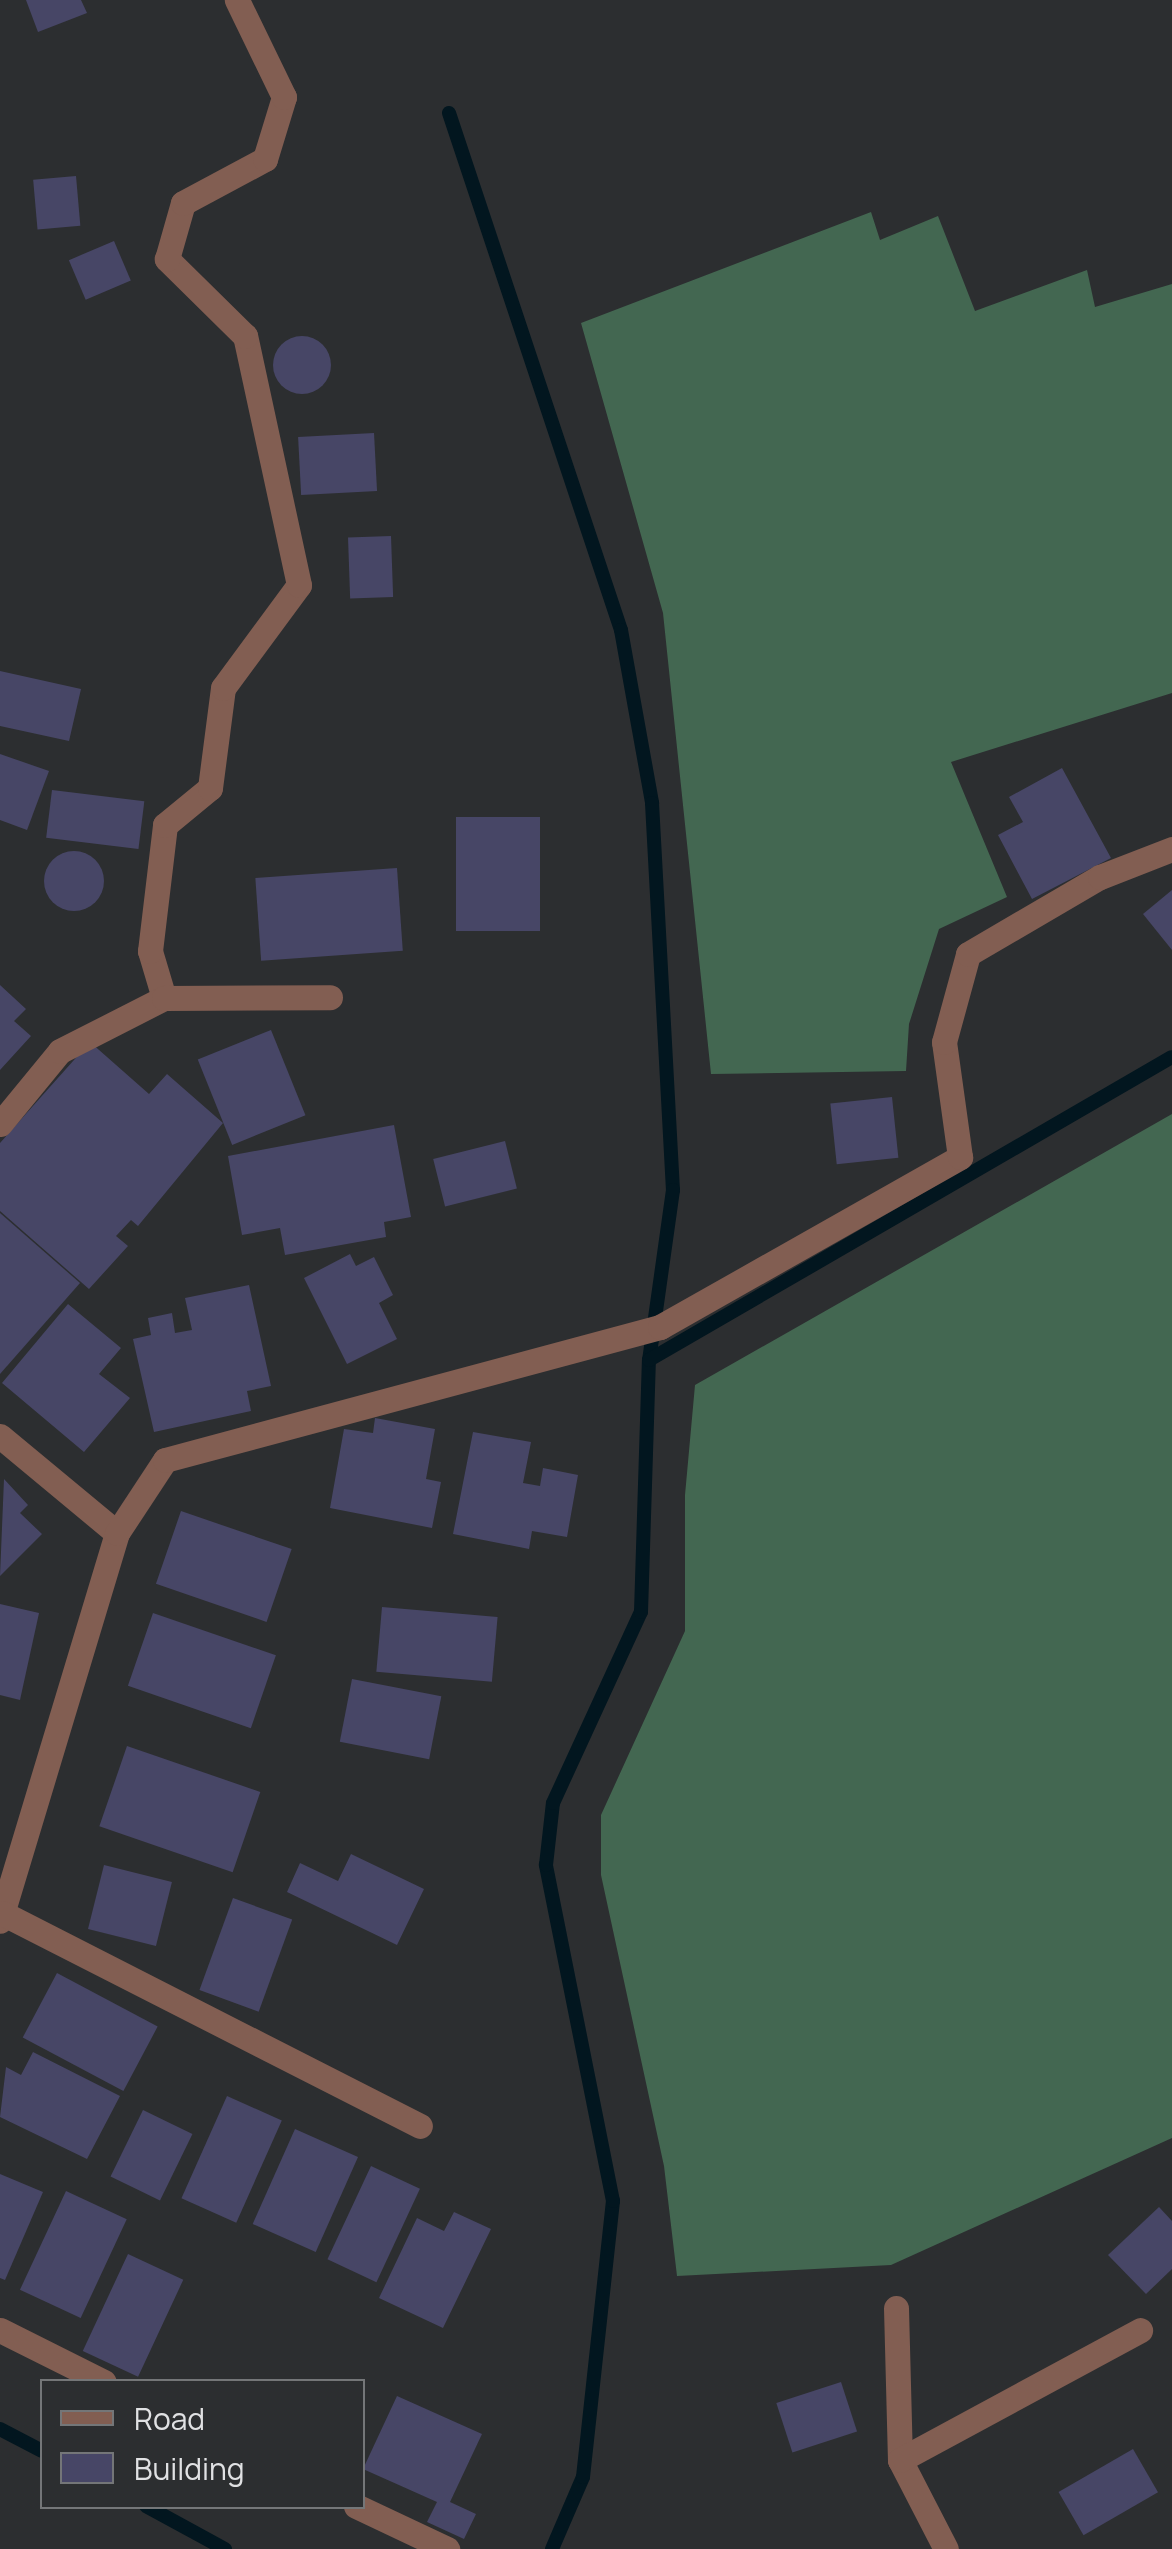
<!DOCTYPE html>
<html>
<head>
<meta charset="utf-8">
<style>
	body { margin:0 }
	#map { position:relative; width:1172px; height:2549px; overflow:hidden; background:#2c2e30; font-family:Manrope,sans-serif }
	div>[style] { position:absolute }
	.forest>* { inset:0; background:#436751 }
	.stream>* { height:14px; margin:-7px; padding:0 7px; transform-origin:7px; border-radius:7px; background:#02161f }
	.building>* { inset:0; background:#474666; transform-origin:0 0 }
	.round { border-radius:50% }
	.minor>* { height:25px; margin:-12.5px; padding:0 12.5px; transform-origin:12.5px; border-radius:12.5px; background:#825e52 }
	span { translate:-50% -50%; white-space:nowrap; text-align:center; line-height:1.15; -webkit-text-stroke:8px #2c2e30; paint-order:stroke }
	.legend { position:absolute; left:40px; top:2379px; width:325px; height:130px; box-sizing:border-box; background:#2c2e30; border:2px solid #747678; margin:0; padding:12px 18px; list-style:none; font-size:30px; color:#e0e1e3 }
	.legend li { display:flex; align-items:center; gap:20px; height:50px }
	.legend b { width:50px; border:2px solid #747678 }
</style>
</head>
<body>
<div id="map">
	<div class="forest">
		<div style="clip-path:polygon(871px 212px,880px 240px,938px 216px,975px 311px,1087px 270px,1095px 307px,1172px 284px,1172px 693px,951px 762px,1007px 897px,939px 929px,909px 1024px,906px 1071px,711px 1074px,663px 613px,581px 323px)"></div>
		<div style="clip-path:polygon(1172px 1114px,1172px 2138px,891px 2265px,677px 2276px,664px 2166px,601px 1875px,601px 1815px,685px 1631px,685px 1495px,695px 1385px)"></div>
	</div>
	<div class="stream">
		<div style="left:449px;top:113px;width:545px;rotate:71.6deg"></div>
		<div style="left:621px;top:630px;width:176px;rotate:79.8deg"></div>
		<div style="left:652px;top:803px;width:388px;rotate:86.9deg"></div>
		<div style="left:673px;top:1190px;width:172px;rotate:98deg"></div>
		<div style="left:0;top:2429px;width:47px;rotate:27.6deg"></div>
		<div style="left:146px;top:2506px;width:90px;rotate:28.6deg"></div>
		<div style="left:552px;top:2549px;width:78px;rotate:-66.7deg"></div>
		<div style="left:583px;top:2477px;width:278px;rotate:-83.8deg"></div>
		<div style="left:613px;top:2201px;width:343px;rotate:-101.3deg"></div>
		<div style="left:546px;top:1865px;width:62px;rotate:-83.6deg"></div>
		<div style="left:553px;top:1803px;width:210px;rotate:-65.3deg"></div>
		<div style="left:641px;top:1612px;width:252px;rotate:-88.2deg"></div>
		<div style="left:649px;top:1360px;width:604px;rotate:-30.09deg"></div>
	</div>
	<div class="building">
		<div style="clip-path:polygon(26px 0,81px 0,87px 13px,38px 32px)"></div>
		<div style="left:76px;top:176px;width:50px;height:43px;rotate:85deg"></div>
		<div style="left:114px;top:241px;width:43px;height:49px;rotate:67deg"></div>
		<div class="round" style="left:273px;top:336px;width:58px;height:58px"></div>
		<div style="left:374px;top:433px;width:58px;height:76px;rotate:87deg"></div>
		<div style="left:391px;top:536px;width:61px;height:43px;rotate:88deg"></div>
		<div style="clip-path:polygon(0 671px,81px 689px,69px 741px,0 726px)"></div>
		<div style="clip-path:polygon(0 754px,49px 771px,27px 830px,0 820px)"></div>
		<div style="clip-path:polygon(1062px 768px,1111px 858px,1032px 899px,998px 835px,1023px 822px,1009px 797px)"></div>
		<div style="left:52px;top:790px;width:93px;height:48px;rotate:7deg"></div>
		<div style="left:456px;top:817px;width:84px;height:114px"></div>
		<div class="round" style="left:44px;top:851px;width:60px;height:60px"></div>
		<div style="left:397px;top:868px;width:83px;height:142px;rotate:86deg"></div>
		<div style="clip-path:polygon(1172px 890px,1172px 950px,1143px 914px)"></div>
		<div style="clip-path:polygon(0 985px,26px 1009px,14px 1021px,31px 1036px,0 1070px)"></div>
		<div style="left:271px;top:1030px;width:92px;height:79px;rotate:68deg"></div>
		<div style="clip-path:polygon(90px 1042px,149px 1094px,167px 1074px,223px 1123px,138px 1226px,131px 1220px,116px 1236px,128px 1246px,89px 1289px,0 1211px,0 1143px)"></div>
		<div style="left:892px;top:1097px;width:61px;height:62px;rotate:84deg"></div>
		<div style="clip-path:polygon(394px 1125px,411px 1217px,384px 1222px,386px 1237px,285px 1255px,280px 1228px,242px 1235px,228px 1156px)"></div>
		<div style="left:505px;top:1141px;width:49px;height:74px;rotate:76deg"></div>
		<div style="clip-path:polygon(0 1213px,80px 1283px,0 1374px)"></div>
		<div style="clip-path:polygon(350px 1254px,356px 1266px,374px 1257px,393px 1295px,379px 1303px,397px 1339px,347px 1364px,304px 1278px)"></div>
		<div style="clip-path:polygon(249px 1285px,271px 1386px,247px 1391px,251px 1411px,154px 1432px,133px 1339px,151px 1335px,148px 1318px,172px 1313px,175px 1333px,192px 1330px,185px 1298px)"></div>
		<div style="clip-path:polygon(68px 1304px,121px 1348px,99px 1374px,130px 1398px,84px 1452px,2px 1383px)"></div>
		<div style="clip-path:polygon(375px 1418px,435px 1429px,426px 1479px,441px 1482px,432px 1528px,330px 1508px,344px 1429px,373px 1433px)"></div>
		<div style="clip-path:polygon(473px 1432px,531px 1442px,523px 1483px,540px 1486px,543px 1468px,578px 1475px,567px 1537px,532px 1531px,529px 1549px,453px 1534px)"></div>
		<div style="clip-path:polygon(4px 1479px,28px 1505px,20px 1513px,42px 1534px,0 1576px)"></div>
		<div style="left:181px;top:1511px;width:117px;height:77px;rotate:19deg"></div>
		<div style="clip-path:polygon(0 1604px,39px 1613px,20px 1700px,0 1695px)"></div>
		<div style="left:382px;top:1607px;width:116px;height:65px;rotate:5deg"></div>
		<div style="left:153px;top:1613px;width:130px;height:77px;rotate:19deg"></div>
		<div style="left:352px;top:1679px;width:91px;height:64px;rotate:11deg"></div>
		<div style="left:127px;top:1746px;width:141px;height:85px;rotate:19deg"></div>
		<div style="clip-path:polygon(351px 1854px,424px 1889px,397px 1945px,287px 1892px,300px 1863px,338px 1881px)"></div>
		<div style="left:104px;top:1865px;width:70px;height:66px;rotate:14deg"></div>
		<div style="left:233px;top:1898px;width:63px;height:98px;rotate:20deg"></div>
		<div style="left:57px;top:1973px;width:114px;height:73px;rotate:28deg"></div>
		<div style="clip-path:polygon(33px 2052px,120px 2096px,87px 2159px,0 2117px,6px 2067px,21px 2075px)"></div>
		<div style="left:227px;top:2096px;width:60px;height:112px;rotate:24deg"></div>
		<div style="left:143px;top:2110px;width:55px;height:74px;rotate:26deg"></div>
		<div style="left:295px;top:2129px;width:69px;height:104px;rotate:24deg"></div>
		<div style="left:371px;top:2166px;width:54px;height:103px;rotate:25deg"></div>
		<div style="clip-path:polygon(0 2174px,43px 2192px,5px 2280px,0 2278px)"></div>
		<div style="left:66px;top:2191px;width:67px;height:109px;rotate:25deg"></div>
		<div style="clip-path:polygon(1159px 2207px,1172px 2221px,1172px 2269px,1146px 2294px,1108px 2255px)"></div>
		<div style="clip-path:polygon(454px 2212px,491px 2229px,443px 2328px,379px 2298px,417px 2218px,444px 2231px)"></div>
		<div style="left:128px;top:2254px;width:61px;height:107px;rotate:25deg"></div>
		<div style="left:841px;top:2382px;width:52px;height:68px;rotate:72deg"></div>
		<div style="clip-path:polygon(397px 2396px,482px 2434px,450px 2502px,476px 2514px,464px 2539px,427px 2522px,437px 2502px,363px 2469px)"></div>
		<div style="left:1133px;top:2449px;width:50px;height:86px;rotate:60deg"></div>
	</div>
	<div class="minor">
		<div style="left:164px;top:998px;width:49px;rotate:-106.6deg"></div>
		<div style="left:150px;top:951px;width:127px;rotate:-83.2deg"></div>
		<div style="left:165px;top:825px;width:58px;rotate:-39.4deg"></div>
		<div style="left:210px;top:788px;width:101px;rotate:-82.6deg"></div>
		<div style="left:223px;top:688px;width:128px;rotate:-53.6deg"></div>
		<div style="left:299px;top:585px;width:255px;rotate:-102.2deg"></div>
		<div style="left:245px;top:336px;width:110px;rotate:-135.4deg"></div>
		<div style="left:167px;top:259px;width:58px;rotate:-74.1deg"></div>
		<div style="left:183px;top:203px;width:93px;rotate:-28.2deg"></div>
		<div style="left:265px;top:159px;width:65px;rotate:-73deg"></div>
		<div style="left:284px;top:97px;width:108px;rotate:-115.9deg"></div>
		<div style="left:0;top:1124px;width:94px;rotate:-50.6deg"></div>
		<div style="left:60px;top:1051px;width:117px;rotate:-27deg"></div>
		<div style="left:164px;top:998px;width:166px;rotate:-0.3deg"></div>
		<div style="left:0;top:1436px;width:152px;rotate:39.7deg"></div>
		<div style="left:117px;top:1533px;width:405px;rotate:106.8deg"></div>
		<div style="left:117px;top:1533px;width:87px;rotate:-56.7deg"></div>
		<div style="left:165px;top:1460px;width:513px;rotate:-15.04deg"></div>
		<div style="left:660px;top:1327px;width:345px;rotate:-29.5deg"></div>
		<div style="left:960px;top:1157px;width:116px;rotate:-97.9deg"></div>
		<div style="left:944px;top:1042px;width:91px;rotate:-74.7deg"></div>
		<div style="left:968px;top:954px;width:153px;rotate:-30.3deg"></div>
		<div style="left:1100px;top:877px;width:77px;rotate:-21.3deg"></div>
		<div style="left:2px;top:1913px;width:469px;rotate:27deg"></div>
		<div style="left:896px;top:2308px;width:152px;rotate:88.5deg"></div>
		<div style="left:900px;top:2460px;width:100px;rotate:62.7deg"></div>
		<div style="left:0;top:2330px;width:116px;rotate:26.6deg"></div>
		<div style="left:900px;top:2460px;width:273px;rotate:-28.4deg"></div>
		<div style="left:356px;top:2506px;width:101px;rotate:25.3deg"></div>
	</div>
	<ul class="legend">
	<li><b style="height:12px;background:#825e52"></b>Road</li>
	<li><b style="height:28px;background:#474666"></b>Building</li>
	</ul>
</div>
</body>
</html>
